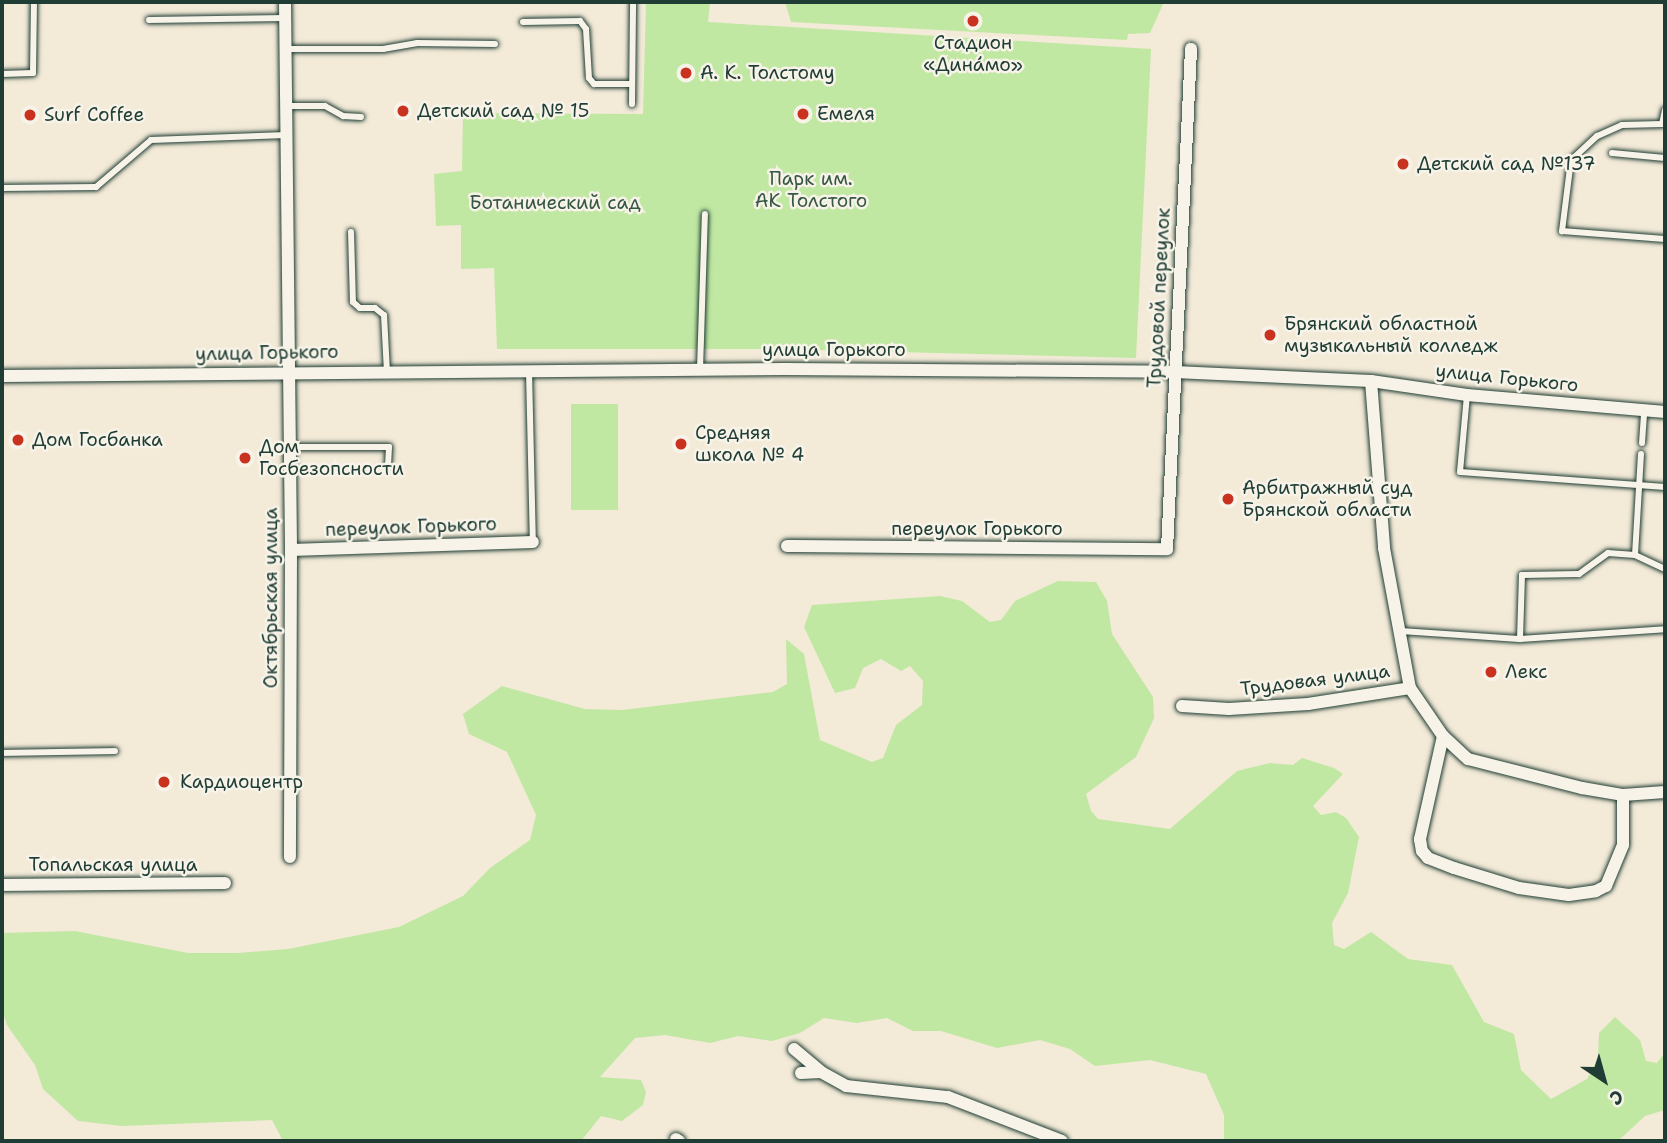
<!DOCTYPE html>
<html>
<head>
<meta charset="utf-8">
<style>
	body { margin:0 }
	#map { position:relative; width:1667px; height:1143px; overflow:hidden; background:#f3ead8; font-family:"Shantell Sans",sans-serif }
	div>[style] { position:absolute }
	.green>* { inset:0; background:#c0e8a3; transform-origin:0 0 }
	.roads { filter:drop-shadow(0 0 2px #1f3d34) drop-shadow(0 0 2px #1f3d34) }
	.lane>* { height:6px; margin:-3px; padding:0 3px; transform-origin:3px; border-radius:3px; background:#f7f3e8 }
	.street>* { height:12px; margin:-6px; padding:0 6px; transform-origin:6px; border-radius:6px; background:#f7f3e8 }
	.dots>* { width:19px; height:19px; translate:-50% -50%; box-sizing:border-box; border:4px solid #f7f3e8; border-radius:50% }
	span { translate:-50% -50%; white-space:nowrap; text-align:center; line-height:1.15; -webkit-text-stroke:5px #f7f3e8; paint-order:stroke }
	.poi-label { font-size:19px; color:#1f3d34 }
	.left { translate:0 -50%; text-align:left }
	.park-label { font-size:19px; color:#375745 }
	.street-label { font-size:19px; color:#1f3d34 }
	.frame { position:absolute; inset:0; border:4px solid #1f3d34; pointer-events:none }
	.north { position:absolute; left:1569px; top:1045px; width:70px; height:70px; -webkit-text-stroke:5px #f7f3e8; paint-order:stroke; rotate:144deg; font-size:19px; font-weight:700; line-height:28px; text-align:center; color:#1f3d34 }
	.north::after { content:''; display:block; margin:auto; width:24px; height:32px; background:#1f3d34; clip-path:polygon(50% 0,100% 100%,50% 72%,0 100%) }
</style>
</head>
<body>
<div id="map">
	<div class="green">
		<div style="clip-path:polygon(646px 2px,710px 2px,708px 22px,1151px 49px,1136px 358px,774px 349px,497px 349px,494px 268px,461px 269px,461px 225px,436px 226px,434px 174px,462px 171px,463px 113px,643px 114px)"></div>
		<div style="clip-path:polygon(785px 2px,1164px 2px,1150px 33px,1128px 34px,1127px 40px,791px 22px)"></div>
		<div style="left:571px;top:404px;width:47px;height:106px"></div>
		<div style="clip-path:polygon(1058px 581px,1096px 582px,1107px 601px,1112px 634px,1153px 697px,1154px 718px,1136px 757px,1086px 794px,1091px 811px,1098px 819px,1170px 829px,1237px 771px,1270px 763px,1293px 765px,1302px 758px,1334px 768px,1343px 774px,1313px 806px,1321px 815px,1336px 812px,1346px 818px,1359px 837px,1348px 893px,1332px 923px,1334px 945px,1344px 949px,1371px 932px,1408px 959px,1452px 965px,1484px 1022px,1514px 1034px,1521px 1070px,1551px 1099px,1587px 1079px,1598px 1058px,1599px 1033px,1615px 1017px,1640px 1040px,1646px 1061px,1657px 1063px,1665px 1052px,1665px 1110px,1645px 1116px,1618px 1141px,1224px 1141px,1224px 1115px,1206px 1074px,1150px 1060px,1095px 1066px,1070px 1049px,1040px 1040px,997px 1048px,941px 1031px,913px 1031px,887px 1018px,857px 1023px,824px 1018px,800px 1033px,772px 1041px,738px 1036px,710px 1043px,665px 1035px,635px 1038px,600px 1077px,641px 1080px,646px 1092px,643px 1105px,622px 1121px,601px 1116px,581px 1141px,283px 1141px,272px 1120px,122px 1126px,78px 1121px,43px 1089px,35px 1065px,7px 1025px,2px 1010px,2px 933px,75px 931px,188px 953px,238px 953px,288px 949px,399px 927px,463px 896px,490px 868px,530px 840px,536px 815px,507px 752px,469px 734px,463px 714px,502px 686px,585px 709px,622px 710px,773px 692px,787px 684px,786px 639px,804px 654px,820px 740px,872px 762px,883px 758px,896px 725px,922px 705px,923px 681px,910px 666px,901px 671px,881px 659px,863px 668px,855px 688px,835px 693px,804px 627px,812px 605px,940px 596px,962px 601px,990px 622px,1001px 620px,1015px 601px)"></div>
	</div>
	<div class="roads">
		<div class="lane">
			<div style="left:149px;top:20px;width:136px;rotate:-0.8deg"></div>
			<div style="left:523px;top:22px;width:57px;rotate:-1deg"></div>
			<div style="left:580px;top:21px;width:10px;rotate:53deg"></div>
			<div style="left:586px;top:29px;width:49px;rotate:86.5deg"></div>
			<div style="left:589px;top:78px;width:8px;rotate:50deg"></div>
			<div style="left:594px;top:84px;width:38px"></div>
			<div style="left:285px;top:49px;width:98px"></div>
			<div style="left:383px;top:49px;width:35px;rotate:-10deg"></div>
			<div style="left:417px;top:43px;width:78px;rotate:0.7deg"></div>
			<div style="left:2px;top:74px;width:31px;rotate:-2deg"></div>
			<div style="left:33px;top:73px;width:71px;rotate:-89.2deg"></div>
			<div style="left:632px;top:104px;width:102px;rotate:-89.4deg"></div>
			<div style="left:286px;top:106px;width:39px"></div>
			<div style="left:325px;top:106px;width:21px;rotate:29deg"></div>
			<div style="left:343px;top:116px;width:18px;rotate:3deg"></div>
			<div style="left:1665px;top:110px;width:14px;rotate:102deg"></div>
			<div style="left:1662px;top:124px;width:40px;rotate:178.6deg"></div>
			<div style="left:1622px;top:125px;width:27px;rotate:156deg"></div>
			<div style="left:1597px;top:136px;width:35px;rotate:137deg"></div>
			<div style="left:1571px;top:160px;width:72px;rotate:97.2deg"></div>
			<div style="left:1562px;top:231px;width:103px;rotate:4.4deg"></div>
			<div style="left:1612px;top:153px;width:53px;rotate:5.4deg"></div>
			<div style="left:2px;top:188px;width:94px;rotate:-0.6deg"></div>
			<div style="left:96px;top:187px;width:72px;rotate:-40.5deg"></div>
			<div style="left:151px;top:140px;width:135px;rotate:-2.1deg"></div>
			<div style="left:351px;top:232px;width:70px;rotate:88.4deg"></div>
			<div style="left:353px;top:302px;width:9px;rotate:41deg"></div>
			<div style="left:360px;top:308px;width:15px"></div>
			<div style="left:375px;top:308px;width:11px;rotate:38deg"></div>
			<div style="left:384px;top:315px;width:57px;rotate:87deg"></div>
			<div style="left:700px;top:370px;width:156px;rotate:-88.2deg"></div>
			<div style="left:529px;top:371px;width:171px;rotate:88.7deg"></div>
			<div style="left:1467px;top:395px;width:77px;rotate:95.2deg"></div>
			<div style="left:1460px;top:472px;width:206px;rotate:4.2deg"></div>
			<div style="left:1642px;top:443px;width:32px;rotate:-86deg"></div>
			<div style="left:290px;top:447px;width:99px"></div>
			<div style="left:389px;top:447px;width:17px;rotate:93deg"></div>
			<div style="left:1641px;top:454px;width:101px;rotate:93.4deg"></div>
			<div style="left:1635px;top:555px;width:27px;rotate:-176deg"></div>
			<div style="left:1608px;top:553px;width:36px;rotate:144deg"></div>
			<div style="left:1579px;top:574px;width:57px;rotate:179deg"></div>
			<div style="left:1522px;top:575px;width:64px;rotate:91.8deg"></div>
			<div style="left:1520px;top:639px;width:145px;rotate:-3.9deg"></div>
			<div style="left:1635px;top:555px;width:33px;rotate:25deg"></div>
			<div style="left:1400px;top:631px;width:120px;rotate:3.8deg"></div>
			<div style="left:2px;top:753px;width:113px;rotate:-1deg"></div>
		</div>
		<div class="street">
			<div style="left:285px;top:2px;width:548px;rotate:89.37deg"></div>
			<div style="left:291px;top:550px;width:307px;rotate:90.2deg"></div>
			<div style="left:2px;top:376px;width:782px;rotate:-0.51deg"></div>
			<div style="left:784px;top:369px;width:391px;rotate:0.4deg"></div>
			<div style="left:1175px;top:372px;width:196px;rotate:2.6deg"></div>
			<div style="left:1371px;top:381px;width:97px;rotate:8.3deg"></div>
			<div style="left:1467px;top:395px;width:199px;rotate:4.9deg"></div>
			<div style="left:1371px;top:381px;width:168px;rotate:85.5deg"></div>
			<div style="left:1384px;top:548px;width:142px;rotate:79.5deg"></div>
			<div style="left:1410px;top:688px;width:58px;rotate:55.5deg"></div>
			<div style="left:1443px;top:736px;width:34px;rotate:43deg"></div>
			<div style="left:1468px;top:759px;width:118px;rotate:14.3deg"></div>
			<div style="left:1582px;top:788px;width:42px;rotate:9.7deg"></div>
			<div style="left:1623px;top:795px;width:42px;rotate:-4.1deg"></div>
			<div style="left:787px;top:546px;width:380px;rotate:0.5deg"></div>
			<div style="left:1167px;top:549px;width:501px;rotate:-87.25deg"></div>
			<div style="left:291px;top:550px;width:242px;rotate:-1.9deg"></div>
			<div style="left:1182px;top:706px;width:47px;rotate:3.7deg"></div>
			<div style="left:1229px;top:709px;width:79px;rotate:-3.6deg"></div>
			<div style="left:1308px;top:704px;width:103px;rotate:-8.9deg"></div>
			<div style="left:1443px;top:736px;width:106px;rotate:102.6deg"></div>
			<div style="left:1420px;top:839px;width:12px;rotate:81deg"></div>
			<div style="left:1422px;top:851px;width:9px;rotate:49deg"></div>
			<div style="left:1428px;top:858px;width:28px;rotate:21deg"></div>
			<div style="left:1454px;top:868px;width:68px;rotate:17.1deg"></div>
			<div style="left:1519px;top:888px;width:50px;rotate:8deg"></div>
			<div style="left:1569px;top:895px;width:27px;rotate:-8deg"></div>
			<div style="left:1596px;top:891px;width:11px;rotate:-27deg"></div>
			<div style="left:1606px;top:886px;width:44px;rotate:-67.5deg"></div>
			<div style="left:1623px;top:845px;width:50px;rotate:-90deg"></div>
			<div style="left:2px;top:885px;width:223px;rotate:-0.5deg"></div>
			<div style="left:794px;top:1049px;width:35px;rotate:40deg"></div>
			<div style="left:801px;top:1073px;width:20px;rotate:-3deg"></div>
			<div style="left:821px;top:1072px;width:29px;rotate:29deg"></div>
			<div style="left:846px;top:1086px;width:103px;rotate:6.2deg"></div>
			<div style="left:948px;top:1097px;width:122px;rotate:21.1deg"></div>
			<div style="left:676px;top:1139px;width:4px;rotate:34deg"></div>
		</div>
	</div>
	<div class="dots">
		<div style="left:973px;top:21px;background:#c8321e"></div>
		<div style="left:686px;top:73px;background:#c8321e"></div>
		<div style="left:403px;top:111px;background:#c8321e"></div>
		<div style="left:803px;top:114px;background:#c8321e"></div>
		<div style="left:30px;top:115px;background:#c8321e"></div>
		<div style="left:1403px;top:164px;background:#c8321e"></div>
		<div style="left:1270px;top:335px;background:#c8321e"></div>
		<div style="left:18px;top:440px;background:#c8321e"></div>
		<div style="left:681px;top:444px;background:#c8321e"></div>
		<div style="left:245px;top:458px;background:#c8321e"></div>
		<div style="left:1228px;top:499px;background:#c8321e"></div>
		<div style="left:1491px;top:672px;background:#c8321e"></div>
		<div style="left:164px;top:782px;background:#c8321e"></div>
	</div>
	<div class="poi-label">
		<span style="left:973px;top:54px">Стадион<br>«Дина́мо»</span>
		<span class="left" style="left:700px;top:73px">А. К. Толстому</span>
		<span class="left" style="left:417px;top:111px">Детский сад № 15</span>
		<span class="left" style="left:817px;top:114px">Емеля</span>
		<span class="left" style="left:44px;top:115px">Surf Coffee</span>
		<span class="left" style="left:1417px;top:164px">Детский сад №137</span>
		<span class="left" style="left:1284px;top:335px">Брянский областной<br>музыкальный колледж</span>
		<span class="left" style="left:695px;top:444px">Средняя<br>школа № 4</span>
		<span class="left" style="left:32px;top:440px">Дом Госбанка</span>
		<span class="left" style="left:259px;top:458px">Дом<br>Госбезопсности</span>
		<span class="left" style="left:1242px;top:499px">Арбитражный суд<br>Брянской области</span>
		<span class="left" style="left:1505px;top:672px">Лекс</span>
		<span class="left" style="left:180px;top:782px">Кардиоцентр</span>
	</div>
	<div class="park-label">
		<span style="left:811px;top:190px">Парк им.<br>АК Толстого</span>
		<span style="left:555px;top:203px">Ботанический сад</span>
	</div>
	<div class="street-label">
		<span style="left:1159px;top:298px;rotate:-87deg">Трудовой переулок</span>
		<span style="left:834px;top:350px">улица Горького</span>
		<span style="left:267px;top:353px;rotate:-1deg">улица Горького</span>
		<span style="left:1507px;top:378px;rotate:6deg">улица Горького</span>
		<span style="left:411px;top:527px;rotate:-2deg">переулок Горького</span>
		<span style="left:977px;top:529px">переулок Горького</span>
		<span style="left:271px;top:598px;rotate:-90deg">Октябрьская улица</span>
		<span style="left:1315px;top:680px;rotate:-7deg">Трудовая улица</span>
		<span style="left:113px;top:865px">Топальская улица</span>
	</div>
	<div class="frame"></div>
	<div class="north">С</div>
</div>
</body>
</html>
